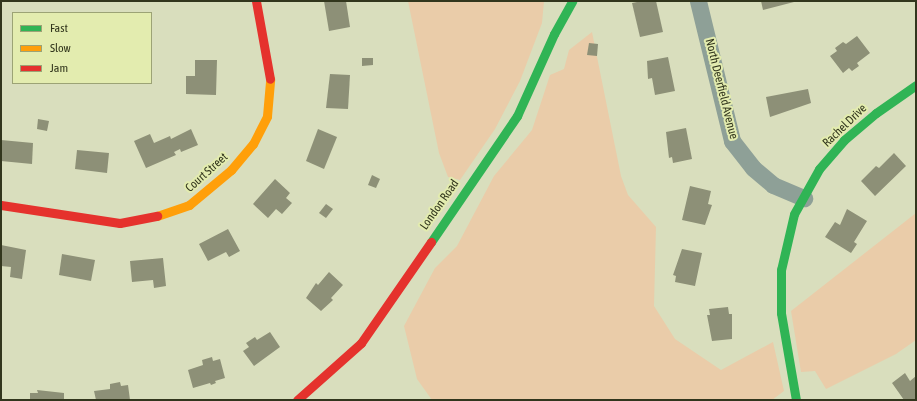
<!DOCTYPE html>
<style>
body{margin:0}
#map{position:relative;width:917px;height:401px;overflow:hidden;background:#d9debd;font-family:"Asap Condensed",sans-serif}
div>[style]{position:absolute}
.green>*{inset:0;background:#eacca9}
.building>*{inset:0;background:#8d9077}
.street>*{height:17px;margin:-8.5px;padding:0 8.5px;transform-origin:8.5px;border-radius:8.5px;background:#8ea097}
.fast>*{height:9px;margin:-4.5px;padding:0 4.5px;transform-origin:4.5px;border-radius:4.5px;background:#30b455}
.slow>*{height:9px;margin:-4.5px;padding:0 4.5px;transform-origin:4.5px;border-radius:4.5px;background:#ff9f0a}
.jam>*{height:9px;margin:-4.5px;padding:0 4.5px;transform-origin:4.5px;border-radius:4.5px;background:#e5322d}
span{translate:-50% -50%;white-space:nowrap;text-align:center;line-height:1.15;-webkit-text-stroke:4px #e3ecaf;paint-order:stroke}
.street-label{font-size:12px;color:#32361d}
.frame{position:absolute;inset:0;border:2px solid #32361d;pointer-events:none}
.legend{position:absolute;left:12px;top:12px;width:140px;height:72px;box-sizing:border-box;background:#e3ecaf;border:1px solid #9ca375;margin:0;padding:5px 7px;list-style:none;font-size:12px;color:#32361d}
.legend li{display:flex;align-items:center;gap:8px;height:20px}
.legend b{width:20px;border:1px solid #9ca375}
</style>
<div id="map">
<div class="green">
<div style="clip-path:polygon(408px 1px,544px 1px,542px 23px,520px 81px,495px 129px,460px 180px,448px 177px,439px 153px)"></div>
<div style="clip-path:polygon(592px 32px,621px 176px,628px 195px,656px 227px,654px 306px,675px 339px,721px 370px,773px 342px,784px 391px,772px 400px,432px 400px,417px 379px,404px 326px,435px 268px,457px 246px,494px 176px,532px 130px,550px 75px,564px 69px,569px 50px)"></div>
<div style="clip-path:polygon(916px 213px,916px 340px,896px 354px,826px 389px,815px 371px,801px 372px,791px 311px)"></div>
</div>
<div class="building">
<div style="clip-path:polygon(324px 1px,346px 1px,350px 27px,329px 31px)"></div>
<div style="clip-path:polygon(642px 1px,656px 1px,663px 32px,640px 37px,632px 3px)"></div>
<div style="clip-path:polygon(761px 1px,793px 1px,794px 2px,763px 10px)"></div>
<div style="clip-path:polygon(857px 36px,870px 53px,857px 63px,859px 66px,852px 71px,849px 68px,843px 73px,830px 56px,837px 51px,835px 48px,843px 42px,846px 44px)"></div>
<div style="clip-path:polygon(589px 43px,598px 44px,597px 56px,587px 55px)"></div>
<div style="clip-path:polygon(668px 57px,675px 91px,655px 95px,652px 78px,648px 79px,647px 61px)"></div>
<div style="clip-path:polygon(362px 58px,373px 58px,373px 65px,362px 66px)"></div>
<div style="clip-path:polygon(195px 60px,217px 60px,216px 95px,186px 94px,186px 76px,195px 76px)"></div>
<div style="clip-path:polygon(330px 74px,350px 75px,348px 109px,326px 108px)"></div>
<div style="clip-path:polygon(808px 89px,811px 103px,770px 117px,766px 97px)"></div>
<div style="clip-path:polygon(38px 119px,49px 121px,47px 131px,37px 129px)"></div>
<div style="clip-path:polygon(686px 128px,692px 159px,673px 163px,672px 157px,669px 158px,666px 132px)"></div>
<div style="clip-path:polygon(191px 129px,198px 145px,181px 152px,180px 149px,174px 152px,176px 155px,146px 168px,134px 141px,150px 134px,154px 143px,170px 136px,171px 139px)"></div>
<div style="clip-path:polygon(318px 129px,337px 137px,324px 169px,306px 161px)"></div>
<div style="clip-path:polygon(1px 140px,33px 143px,32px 164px,1px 161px)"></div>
<div style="clip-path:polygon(77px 150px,109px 153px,107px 173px,75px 169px)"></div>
<div style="clip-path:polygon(894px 153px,906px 166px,875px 196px,861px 181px,876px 166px,879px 168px)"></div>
<div style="clip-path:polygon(372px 175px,380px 179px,376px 188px,368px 185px)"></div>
<div style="clip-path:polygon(275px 179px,290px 193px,286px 198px,292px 203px,282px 214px,276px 209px,268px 218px,253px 204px)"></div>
<div style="clip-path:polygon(690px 186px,711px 191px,708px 204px,712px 205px,705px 225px,682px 220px)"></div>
<div style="clip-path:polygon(326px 204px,333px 209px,326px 218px,319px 213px)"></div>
<div style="clip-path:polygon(847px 209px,867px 221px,854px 242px,857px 244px,851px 253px,825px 237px,835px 222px,840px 225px)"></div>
<div style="clip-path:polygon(228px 229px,240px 251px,229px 257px,226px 252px,208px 261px,199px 244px)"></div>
<div style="clip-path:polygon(1px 245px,26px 250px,22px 279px,10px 277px,11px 267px,1px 266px)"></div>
<div style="clip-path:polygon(682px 249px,702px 253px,695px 286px,675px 282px,676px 276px,673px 275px)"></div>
<div style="clip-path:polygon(62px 254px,95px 260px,91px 281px,59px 275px)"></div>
<div style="clip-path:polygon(163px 258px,166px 286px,154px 288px,153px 280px,132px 282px,130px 261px)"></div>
<div style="clip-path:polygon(329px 272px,343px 285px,331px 298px,333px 300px,321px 311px,306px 298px,316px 283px,318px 285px)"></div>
<div style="clip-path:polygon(728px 307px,729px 314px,732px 314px,732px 339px,712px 341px,707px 315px,710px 315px,709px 309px)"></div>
<div style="clip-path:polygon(270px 332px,280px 347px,254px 366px,243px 351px,249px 347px,246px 343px,255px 337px,257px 340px)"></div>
<div style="clip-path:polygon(212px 357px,213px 361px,220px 359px,225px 378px,215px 381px,216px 383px,211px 385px,210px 383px,193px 388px,188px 370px,203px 365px,202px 360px)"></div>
<div style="clip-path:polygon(905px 373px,910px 381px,916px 376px,916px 400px,904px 400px,892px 383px)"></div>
<div style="clip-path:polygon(120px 382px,121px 386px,128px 385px,130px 400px,96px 400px,94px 391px,110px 389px,110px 384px)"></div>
<div style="clip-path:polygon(37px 390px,64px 393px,64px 400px,30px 400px,30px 393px,38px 393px)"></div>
</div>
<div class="street">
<div style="left:698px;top:1px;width:144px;rotate:76.3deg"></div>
<div style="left:732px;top:141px;width:34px;rotate:52deg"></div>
<div style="left:753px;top:168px;width:26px;rotate:40deg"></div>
<div style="left:773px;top:185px;width:34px;rotate:23deg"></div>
</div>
<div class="fast">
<div style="left:431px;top:242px;width:153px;rotate:-55.7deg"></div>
<div style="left:517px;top:116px;width:90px;rotate:-65.7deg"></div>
<div style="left:554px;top:34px;width:38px;rotate:-61deg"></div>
<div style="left:796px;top:400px;width:88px;rotate:-99.8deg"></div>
<div style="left:781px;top:313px;width:43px;rotate:-90deg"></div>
<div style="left:781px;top:270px;width:57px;rotate:-76.9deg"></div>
<div style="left:794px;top:214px;width:51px;rotate:-60.9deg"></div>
<div style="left:819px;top:169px;width:38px;rotate:-49deg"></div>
<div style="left:844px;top:140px;width:42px;rotate:-40.2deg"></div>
<div style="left:876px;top:113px;width:49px;rotate:-35deg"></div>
</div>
<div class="slow">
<div style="left:157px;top:216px;width:34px;rotate:-19deg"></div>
<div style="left:189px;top:205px;width:55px;rotate:-39.8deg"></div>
<div style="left:231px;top:170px;width:34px;rotate:-50deg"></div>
<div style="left:253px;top:144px;width:31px;rotate:-63deg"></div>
<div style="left:267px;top:116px;width:37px;rotate:-85deg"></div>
</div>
<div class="jam">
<div style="left:256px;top:1px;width:79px;rotate:79.8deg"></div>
<div style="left:1px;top:205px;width:120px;rotate:8.6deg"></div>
<div style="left:120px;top:223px;width:38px;rotate:-11deg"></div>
<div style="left:297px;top:400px;width:86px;rotate:-41.7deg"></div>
<div style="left:361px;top:343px;width:123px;rotate:-55.3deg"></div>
</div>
<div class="street-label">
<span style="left:721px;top:89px;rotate:76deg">North Deerfield Avenue</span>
<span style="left:845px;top:126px;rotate:-44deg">Rachel Drive</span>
<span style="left:207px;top:173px;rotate:-42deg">Court Street</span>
<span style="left:440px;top:205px;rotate:-55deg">London Road</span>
</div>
<div class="frame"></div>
<ul class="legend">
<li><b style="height:5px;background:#30b455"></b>Fast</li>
<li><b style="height:5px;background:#ff9f0a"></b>Slow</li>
<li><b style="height:5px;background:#e5322d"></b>Jam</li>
</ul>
</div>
